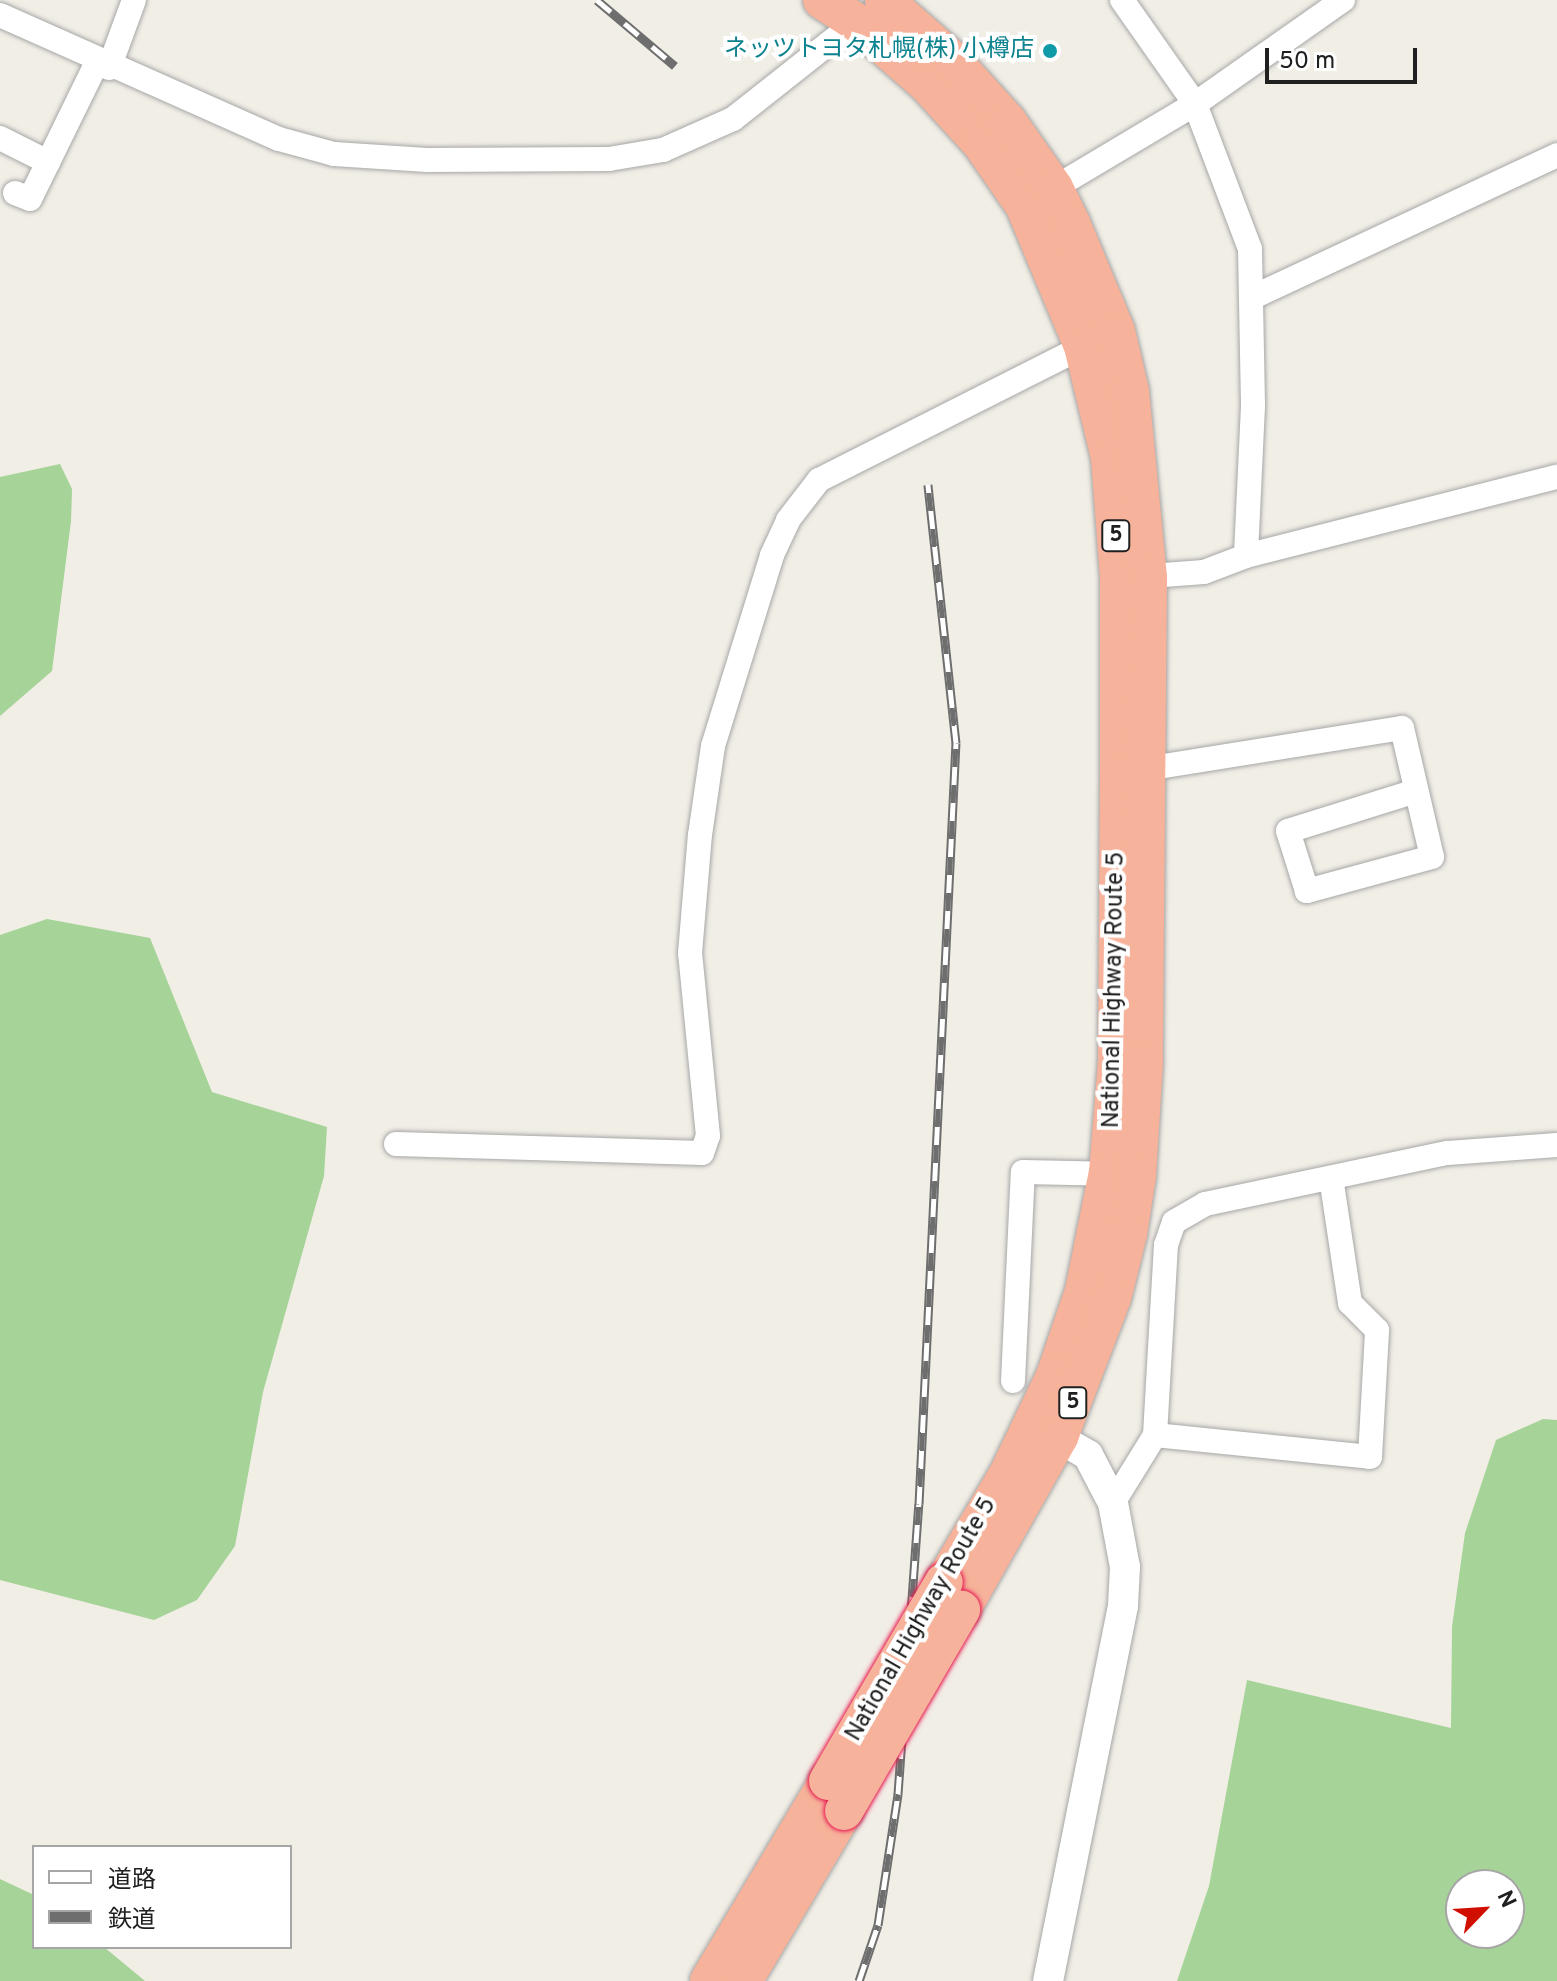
<!DOCTYPE html>
<meta charset="utf-8">
<style>
body{margin:0}
#map{position:relative;width:1557px;height:1981px;overflow:hidden;background:#f1eee6;font-family:Overpass,"Noto Sans JP",sans-serif}
div>[style]{position:absolute}
.forest>*{inset:0;background:#a5d398}
.roads{filter:drop-shadow(0 0 2px #a7a7a7) drop-shadow(0 0 2px #a7a7a7)}
.minor>*{height:24px;margin:-12px;padding:0 12px;transform-origin:12px;border-radius:12px;background:#fff}
.tertiary>*{height:30px;margin:-15px;padding:0 15px;transform-origin:15px;border-radius:15px;background:#fff}
.trunk>*{height:38px;margin:-19px;padding:0 19px;transform-origin:19px;border-radius:19px;background:#f6b29a}
.rail>*{height:9px;margin-top:-4.5px;transform-origin:0;background:repeating-linear-gradient(90deg,#fff 0 18px,#6e6e6e 0 36px);box-sizing:border-box;border-block:2px solid #6e6e6e}
.bridges{filter:drop-shadow(0 0 2px #e71b52) drop-shadow(0 0 2px #e71b52)}
.trunk-bridge>*{height:38px;margin:-19px;padding:0 19px;transform-origin:19px;border-radius:19px;background:#f6b29a}
.dots>*{width:22px;height:22px;translate:-50% -50%;box-sizing:border-box;border:4px solid #fff;border-radius:50%}
span{translate:-50% -50%;white-space:nowrap;text-align:center;line-height:1.15;-webkit-text-stroke:8px #fff;paint-order:stroke}
.shield-label span{padding:2px 6px;background:#fff;border:2px solid;border-radius:6px;-webkit-text-stroke-width:0}
.shield-label{font-size:22px;color:#202020;font-weight:700}
.culture-label{font-size:24px;color:#0d838f}
.right{translate:-100% -50%;text-align:right}
.street-label{font-size:24px;color:#202020}
.legend{position:absolute;left:32px;top:1845px;width:260px;height:104px;box-sizing:border-box;background:#fff;border:2px solid #a6a6a6;margin:0;padding:10px 14px;list-style:none;font-size:24px;color:#202020}
.legend li{display:flex;align-items:center;gap:16px;height:40px}
.legend b{width:40px;border:2px solid #a6a6a6}
.north{position:absolute;left:1445px;top:1869px;width:80px;height:80px;box-sizing:border-box;background:#fff;border:2px solid #a6a6a6;border-radius:50%;rotate:65deg;font-size:22px;font-weight:700;line-height:32px;text-align:center;color:#202020}
.north::after{content:'';display:block;margin:auto;width:28px;height:36px;background:#d10f00;clip-path:polygon(50% 0,100% 100%,50% 72%,0 100%)}
.scale{position:absolute;left:1265px;top:48px;width:152px;height:36px;box-sizing:border-box;border:4px solid #202020;border-top:0;padding-left:10px;font-size:24px;line-height:28px;white-space:nowrap;color:#202020;-webkit-text-stroke:6px #fff;paint-order:stroke}
</style>
<div id="map">
<div class="forest">
<div style="clip-path:polygon(60px 464px,72px 489px,71px 521px,52px 671px,0 716px,0 477px)"></div>
<div style="clip-path:polygon(47px 919px,150px 938px,212px 1092px,327px 1127px,324px 1176px,263px 1392px,235px 1546px,197px 1600px,154px 1620px,0 1580px,0 935px)"></div>
<div style="clip-path:polygon(evenodd,1543px 1419px,1557px 1420px,1557px 1981px,1177px 1981px,1209px 1886px,1247px 1680px,1451px 1728px,1452px 1627px,1465px 1533px,1496px 1440px,1543px 1419px,1509px 1885px,1509px 1933px,1461px 1933px,1461px 1885px,1509px 1885px)"></div>
<div style="clip-path:polygon(0 1879px,34px 1895px,34px 1947px,104px 1947px,145px 1981px,0 1981px)"></div>
</div>
<div class="roads">
<div class="minor">
<div style="left:1122px;top:0;width:127px;rotate:54.9deg"></div>
<div style="left:1195px;top:104px;width:155px;rotate:69.2deg"></div>
<div style="left:1250px;top:249px;width:157px;rotate:88.9deg"></div>
<div style="left:1253px;top:406px;width:150px;rotate:92.7deg"></div>
<div style="left:0;top:15px;width:305px;rotate:24deg"></div>
<div style="left:279px;top:139px;width:57px;rotate:15.3deg"></div>
<div style="left:334px;top:154px;width:93px;rotate:3.7deg"></div>
<div style="left:427px;top:160px;width:182px;rotate:-0.3deg"></div>
<div style="left:609px;top:159px;width:55px;rotate:-9.5deg"></div>
<div style="left:663px;top:150px;width:77px;rotate:-23.9deg"></div>
<div style="left:733px;top:119px;width:157px;rotate:-38.3deg"></div>
<div style="left:109px;top:68px;width:72px;rotate:-69.8deg"></div>
<div style="left:0;top:138px;width:54px;rotate:26.6deg"></div>
<div style="left:15px;top:193px;width:16px;rotate:22deg"></div>
<div style="left:30px;top:199px;width:153px;rotate:-63.9deg"></div>
<div style="left:1044px;top:194px;width:176px;rotate:-30.8deg"></div>
<div style="left:1195px;top:104px;width:181px;rotate:-35.1deg"></div>
<div style="left:1253px;top:297px;width:336px;rotate:-25deg"></div>
<div style="left:1137px;top:577px;width:67px;rotate:-4.3deg"></div>
<div style="left:1204px;top:572px;width:45px;rotate:-20.9deg"></div>
<div style="left:1246px;top:556px;width:321px;rotate:-14.3deg"></div>
<div style="left:1133px;top:771px;width:272px;rotate:-9.1deg"></div>
<div style="left:1402px;top:728px;width:132px;rotate:76.9deg"></div>
<div style="left:1432px;top:857px;width:130px;rotate:164.8deg"></div>
<div style="left:1307px;top:891px;width:63px;rotate:-107.6deg"></div>
<div style="left:1288px;top:831px;width:134px;rotate:-17.4deg"></div>
<div style="left:396px;top:1144px;width:306px;rotate:1.7deg"></div>
<div style="left:702px;top:1153px;width:18px;rotate:-71deg"></div>
<div style="left:708px;top:1136px;width:184px;rotate:-95.6deg"></div>
<div style="left:690px;top:953px;width:118px;rotate:-85.2deg"></div>
<div style="left:700px;top:835px;width:90px;rotate:-81.7deg"></div>
<div style="left:713px;top:746px;width:200px;rotate:-72.8deg"></div>
<div style="left:772px;top:555px;width:38px;rotate:-65deg"></div>
<div style="left:788px;top:520px;width:51px;rotate:-52.2deg"></div>
<div style="left:819px;top:480px;width:308px;rotate:-26.8deg"></div>
<div style="left:1013px;top:1381px;width:209px;rotate:-87.3deg"></div>
<div style="left:1023px;top:1172px;width:96px;rotate:1.2deg"></div>
<div style="left:1155px;top:1435px;width:216px;rotate:5.8deg"></div>
<div style="left:1370px;top:1457px;width:127px;rotate:-86.8deg"></div>
<div style="left:1377px;top:1330px;width:38px;rotate:-135deg"></div>
<div style="left:1350px;top:1303px;width:126px;rotate:-98.6deg"></div>
<div style="left:1113px;top:1503px;width:80px;rotate:-58.3deg"></div>
<div style="left:1155px;top:1435px;width:190px;rotate:-86.7deg"></div>
<div style="left:1166px;top:1245px;width:24px;rotate:-71deg"></div>
<div style="left:1174px;top:1222px;width:36px;rotate:-30deg"></div>
<div style="left:1205px;top:1204px;width:248px;rotate:-11.9deg"></div>
<div style="left:1448px;top:1153px;width:109px;rotate:-4.2deg"></div>
</div>
<div class="tertiary">
<div style="left:1039px;top:1427px;width:56px;rotate:29.7deg"></div>
<div style="left:1088px;top:1455px;width:54px;rotate:62.5deg"></div>
<div style="left:1113px;top:1503px;width:65px;rotate:79.4deg"></div>
<div style="left:1125px;top:1567px;width:39px;rotate:93deg"></div>
<div style="left:1123px;top:1606px;width:382px;rotate:101.3deg"></div>
</div>
<div class="trunk">
<div style="left:822px;top:0;width:40px;rotate:32.9deg"></div>
<div style="left:856px;top:22px;width:93px;rotate:41.1deg"></div>
<div style="left:926px;top:83px;width:81px;rotate:47.5deg"></div>
<div style="left:981px;top:143px;width:75px;rotate:55.3deg"></div>
<div style="left:1024px;top:205px;width:153px;rotate:67.3deg"></div>
<div style="left:1083px;top:346px;width:115px;rotate:76.4deg"></div>
<div style="left:1110px;top:458px;width:120px;rotate:85.7deg"></div>
<div style="left:1119px;top:578px;width:193px;rotate:90deg"></div>
<div style="left:1119px;top:771px;width:290px;rotate:90.4deg"></div>
<div style="left:1117px;top:1061px;width:111px;rotate:94.6deg"></div>
<div style="left:1108px;top:1172px;width:121px;rotate:101.4deg"></div>
<div style="left:1084px;top:1291px;width:90px;rotate:108.8deg"></div>
<div style="left:1055px;top:1376px;width:111px;rotate:115.6deg"></div>
<div style="left:1007px;top:1476px;width:123px;rotate:120.7deg"></div>
<div style="left:884px;top:0;width:88px;rotate:41.3deg"></div>
<div style="left:950px;top:58px;width:86px;rotate:47.8deg"></div>
<div style="left:1008px;top:122px;width:80px;rotate:55.1deg"></div>
<div style="left:1054px;top:188px;width:39px;rotate:64deg"></div>
<div style="left:1071px;top:223px;width:117px;rotate:67.4deg"></div>
<div style="left:1116px;top:331px;width:62px;rotate:76.9deg"></div>
<div style="left:1130px;top:391px;width:187px;rotate:84.5deg"></div>
<div style="left:1148px;top:577px;width:485px;rotate:90.5deg"></div>
<div style="left:1144px;top:1062px;width:114px;rotate:93.5deg"></div>
<div style="left:1137px;top:1176px;width:59px;rotate:98.8deg"></div>
<div style="left:1128px;top:1234px;width:66px;rotate:104deg"></div>
<div style="left:1112px;top:1298px;width:149px;rotate:110.9deg"></div>
<div style="left:1059px;top:1437px;width:199px;rotate:119.5deg"></div>
<div style="left:709px;top:1981px;width:233px;rotate:-59.2deg"></div>
<div style="left:743px;top:1981px;width:198px;rotate:-59.3deg"></div>
</div>
</div>
<div class="rail">
<div style="left:597px;top:0;width:102px;rotate:40.2deg"></div>
<div style="left:859px;top:1981px;width:59px;rotate:-71.3deg"></div>
<div style="left:878px;top:1925px;width:133px;rotate:-81.3deg"></div>
<div style="left:898px;top:1794px;width:291px;rotate:-85.9deg"></div>
<div style="left:919px;top:1504px;width:762px;rotate:-87.22deg"></div>
<div style="left:956px;top:743px;width:260px;rotate:-96.2deg"></div>
</div>
<div class="bridges">
<div class="trunk-bridge">
<div style="left:828px;top:1781px;width:230px;rotate:-59.8deg"></div>
<div style="left:844px;top:1811px;width:233px;rotate:-59.8deg"></div>
</div>
</div>
<div class="dots">
<div style="left:1050px;top:51px;background:#0f9aa8"></div>
</div>
<div class="shield-label">
<span style="left:1116px;top:536px">5</span>
<span style="left:1073px;top:1403px">5</span>
</div>
<div class="culture-label">
<span class="right" style="left:1034px;top:51px">ネッツトヨタ札幌(株) 小樽店</span>
</div>
<div class="street-label">
<span style="left:1115px;top:990px;rotate:-89deg">National Highway Route 5</span>
<span style="left:922px;top:1620px;rotate:-60deg">National Highway Route 5</span>
</div>
<ul class="legend">
<li><b style="height:10px;background:#fff"></b>道路</li>
<li><b style="height:10px;background:#6e6e6e"></b>鉄道</li>
</ul>
<div class="north">N</div>
<div class="scale">50 m</div>
</div>
